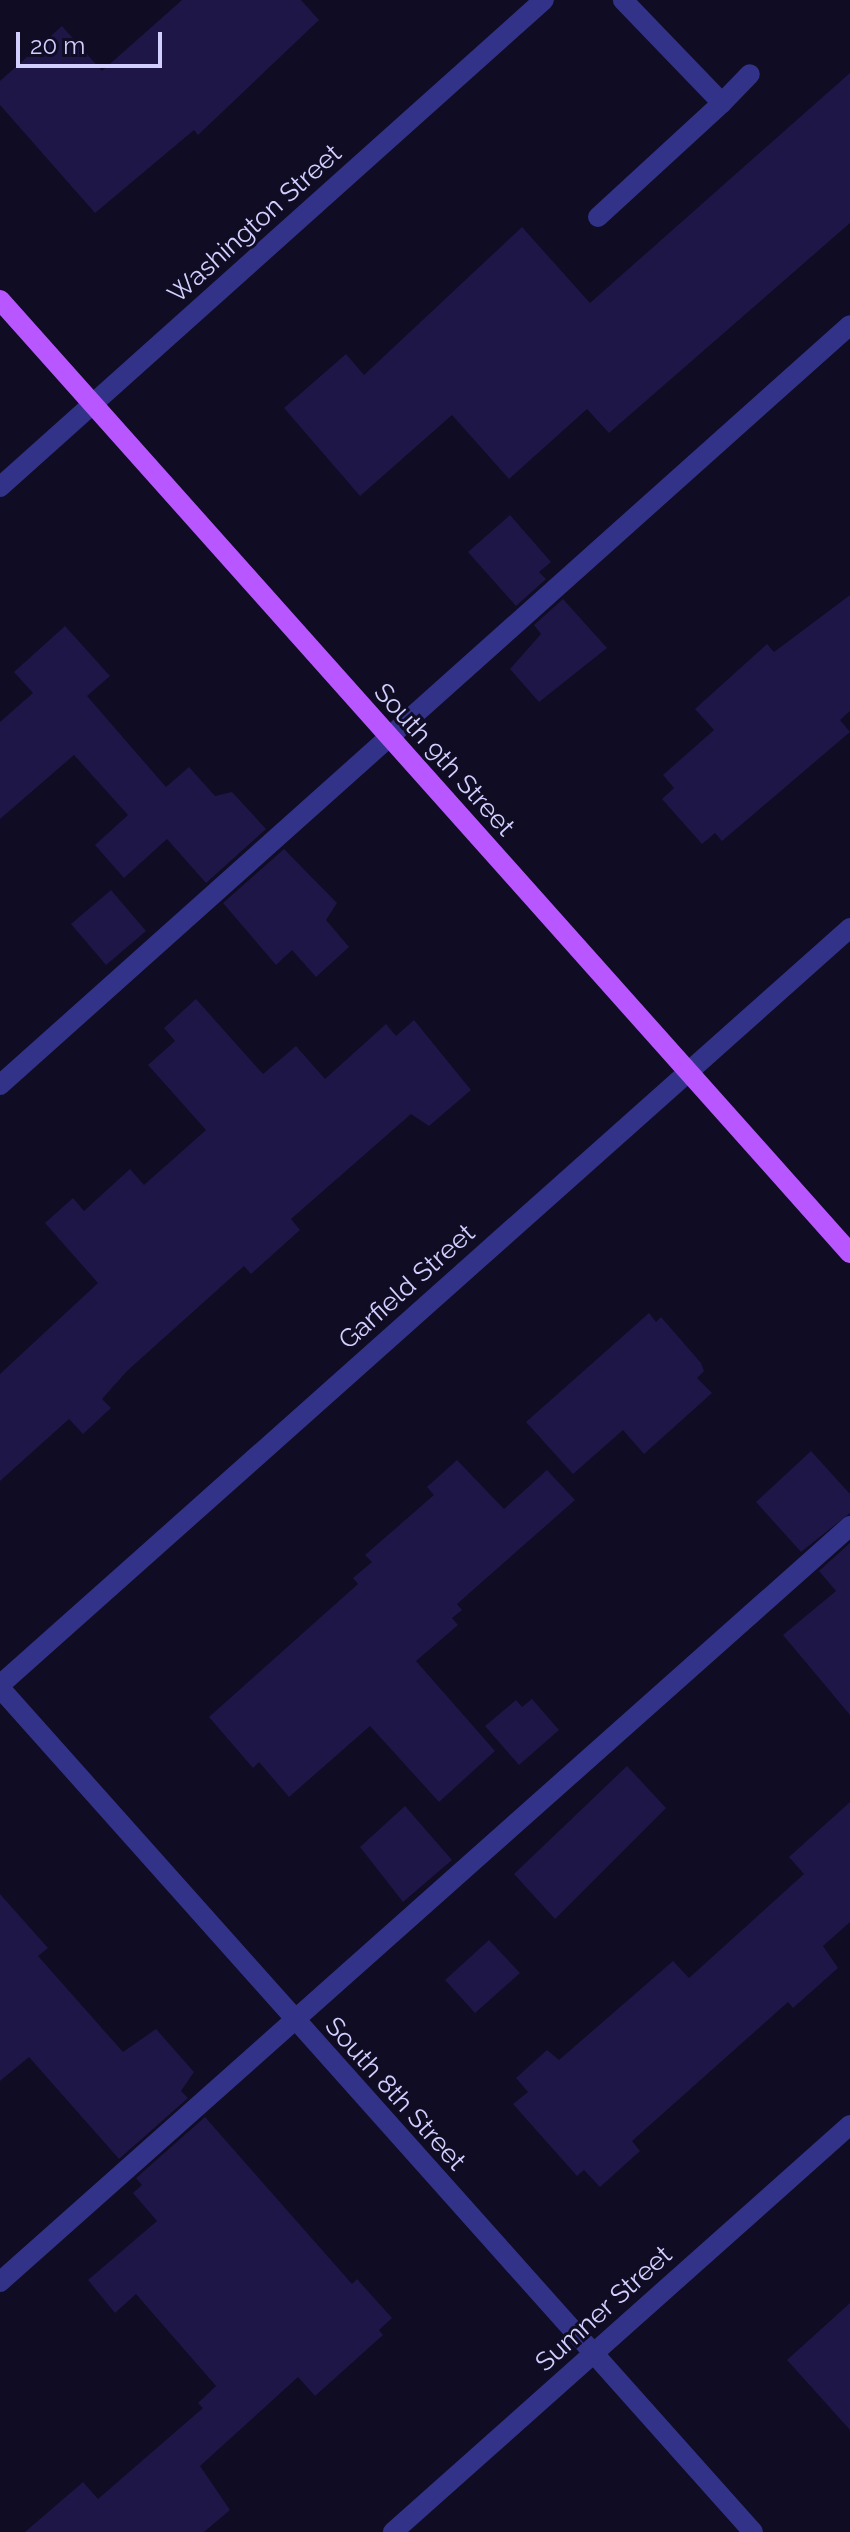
<!DOCTYPE html>
<style>
body{margin:0}
#map{position:relative;width:850px;height:2532px;overflow:hidden;background:#0f0c24;font-family:Raleway,sans-serif}
div>[style]{position:absolute}
.building>*{inset:0;background:#1e1647}
.service>*{height:20px;margin:-10px;padding:0 10px;transform-origin:10px;border-radius:10px;background:#323388}
.minor>*{height:20px;margin:-10px;padding:0 10px;transform-origin:10px;border-radius:10px;background:#323388}
.primary>*{height:20px;margin:-10px;padding:0 10px;transform-origin:10px;border-radius:10px;background:#b856ff}
span{translate:-50% -50%;white-space:nowrap;text-align:center;line-height:1.15;-webkit-text-stroke:6px #0f0c24;paint-order:stroke}
.street-label{font-size:26px;color:#d2cfff}
.scale{position:absolute;left:16px;top:32px;width:146px;height:36px;box-sizing:border-box;border:4px solid #d2cfff;border-top:0;padding-left:10px;font-size:24px;line-height:28px;white-space:nowrap;color:#d2cfff;-webkit-text-stroke:6px #0f0c24;paint-order:stroke}
</style>
<div id="map">
<div class="building">
<div style="clip-path:polygon(182px 0,301px 0,319px 20px,198px 135px,194px 130px,95px 213px,0 105px,0 81px,62px 26px,102px 71px)"></div>
<div style="clip-path:polygon(850px 73px,850px 223px,609px 433px,587px 409px,509px 479px,452px 415px,360px 496px,284px 408px,346px 354px,364px 375px,522px 227px,590px 303px)"></div>
<div style="clip-path:polygon(510px 515px,551px 562px,539px 572px,546px 579px,516px 606px,468px 552px)"></div>
<div style="clip-path:polygon(850px 595px,850px 711px,840px 720px,850px 732px,722px 841px,715px 833px,702px 844px,662px 799px,674px 788px,663px 775px,714px 730px,695px 709px,767px 644px,774px 652px)"></div>
<div style="clip-path:polygon(563px 599px,607px 648px,539px 702px,510px 669px,541px 634px,534px 625px)"></div>
<div style="clip-path:polygon(65px 626px,110px 676px,87px 696px,166px 787px,189px 767px,215px 796px,232px 792px,266px 829px,206px 883px,167px 839px,124px 878px,95px 845px,128px 815px,74px 755px,0 819px,0 722px,33px 693px,14px 672px)"></div>
<div style="clip-path:polygon(284px 849px,337px 903px,326px 920px,349px 947px,316px 977px,292px 950px,276px 965px,223px 903px)"></div>
<div style="clip-path:polygon(111px 890px,146px 931px,106px 965px,71px 924px)"></div>
<div style="clip-path:polygon(196px 999px,263px 1074px,296px 1046px,325px 1079px,386px 1024px,396px 1036px,414px 1020px,471px 1090px,429px 1126px,411px 1114px,291px 1219px,300px 1230px,251px 1274px,244px 1266px,127px 1371px,102px 1399px,111px 1408px,83px 1434px,69px 1419px,0 1481px,0 1374px,98px 1283px,45px 1223px,73px 1198px,84px 1211px,130px 1169px,144px 1185px,206px 1130px,148px 1065px,175px 1041px,164px 1028px)"></div>
<div style="clip-path:polygon(649px 1313px,656px 1322px,661px 1317px,701px 1363px,704px 1371px,697px 1378px,712px 1393px,644px 1454px,623px 1430px,573px 1474px,526px 1422px)"></div>
<div style="clip-path:polygon(811px 1451px,850px 1494px,850px 1513px,801px 1552px,756px 1502px)"></div>
<div style="clip-path:polygon(457px 1460px,504px 1509px,547px 1470px,575px 1500px,457px 1604px,462px 1610px,452px 1618px,458px 1625px,416px 1661px,495px 1751px,439px 1802px,370px 1726px,289px 1797px,259px 1762px,253px 1768px,209px 1717px,358px 1584px,353px 1578px,372px 1562px,365px 1555px,434px 1495px,427px 1487px)"></div>
<div style="clip-path:polygon(850px 1543px,850px 1715px,783px 1635px,836px 1591px,819px 1571px)"></div>
<div style="clip-path:polygon(532px 1699px,559px 1730px,519px 1765px,485px 1726px,516px 1700px,522px 1707px)"></div>
<div style="clip-path:polygon(627px 1766px,666px 1808px,555px 1919px,514px 1874px)"></div>
<div style="clip-path:polygon(850px 1802px,850px 1922px,823px 1946px,838px 1968px,793px 2008px,788px 2002px,632px 2141px,640px 2151px,600px 2187px,584px 2170px,577px 2176px,513px 2104px,528px 2092px,516px 2078px,547px 2050px,559px 2060px,673px 1961px,689px 1978px,804px 1874px,789px 1857px)"></div>
<div style="clip-path:polygon(405px 1806px,452px 1860px,403px 1902px,360px 1847px)"></div>
<div style="clip-path:polygon(0 1894px,48px 1948px,38px 1956px,123px 2052px,156px 2029px,194px 2072px,181px 2091px,188px 2098px,119px 2159px,29px 2057px,0 2081px)"></div>
<div style="clip-path:polygon(489px 1940px,520px 1973px,475px 2013px,445px 1980px)"></div>
<div style="clip-path:polygon(205px 2117px,352px 2284px,357px 2279px,392px 2318px,379px 2330px,383px 2335px,315px 2396px,298px 2377px,200px 2466px,230px 2510px,204px 2532px,25px 2532px,83px 2482px,98px 2499px,203px 2408px,198px 2403px,216px 2386px,136px 2294px,115px 2313px,88px 2280px,157px 2221px,133px 2193px,142px 2185px,136px 2178px)"></div>
<div style="clip-path:polygon(850px 2303px,850px 2430px,787px 2360px)"></div>
</div>
<div class="service">
<div style="left:722px;top:103px;width:40px;rotate:-46deg"></div>
<div style="left:598px;top:217px;width:168px;rotate:-42.6deg"></div>
<div style="left:722px;top:103px;width:143px;rotate:-133.9deg"></div>
<div style="left:0;top:1085px;width:1140px;rotate:-41.8deg"></div>
<div style="left:0;top:2282px;width:1138px;rotate:-41.65deg"></div>
</div>
<div class="minor">
<div style="left:0;top:487px;width:730px;rotate:-41.84deg"></div>
<div style="left:0;top:1685px;width:1138px;rotate:-41.69deg"></div>
<div style="left:0;top:1688px;width:1131px;rotate:48.26deg"></div>
<div style="left:393px;top:2532px;width:612px;rotate:-41.69deg"></div>
</div>
<div class="primary">
<div style="left:0;top:300px;width:1277px;rotate:48.27deg"></div>
</div>
<div class="street-label">
<span style="left:255px;top:224px;rotate:-42deg">Washington Street</span>
<span style="left:444px;top:760px;rotate:48deg">South 9th Street</span>
<span style="left:407px;top:1287px;rotate:-42deg">Garfield Street</span>
<span style="left:395px;top:2094px;rotate:48deg">South 8th Street</span>
<span style="left:604px;top:2309px;rotate:-42deg">Sumner Street</span>
</div>
<div class="scale">20 m</div>
</div>
